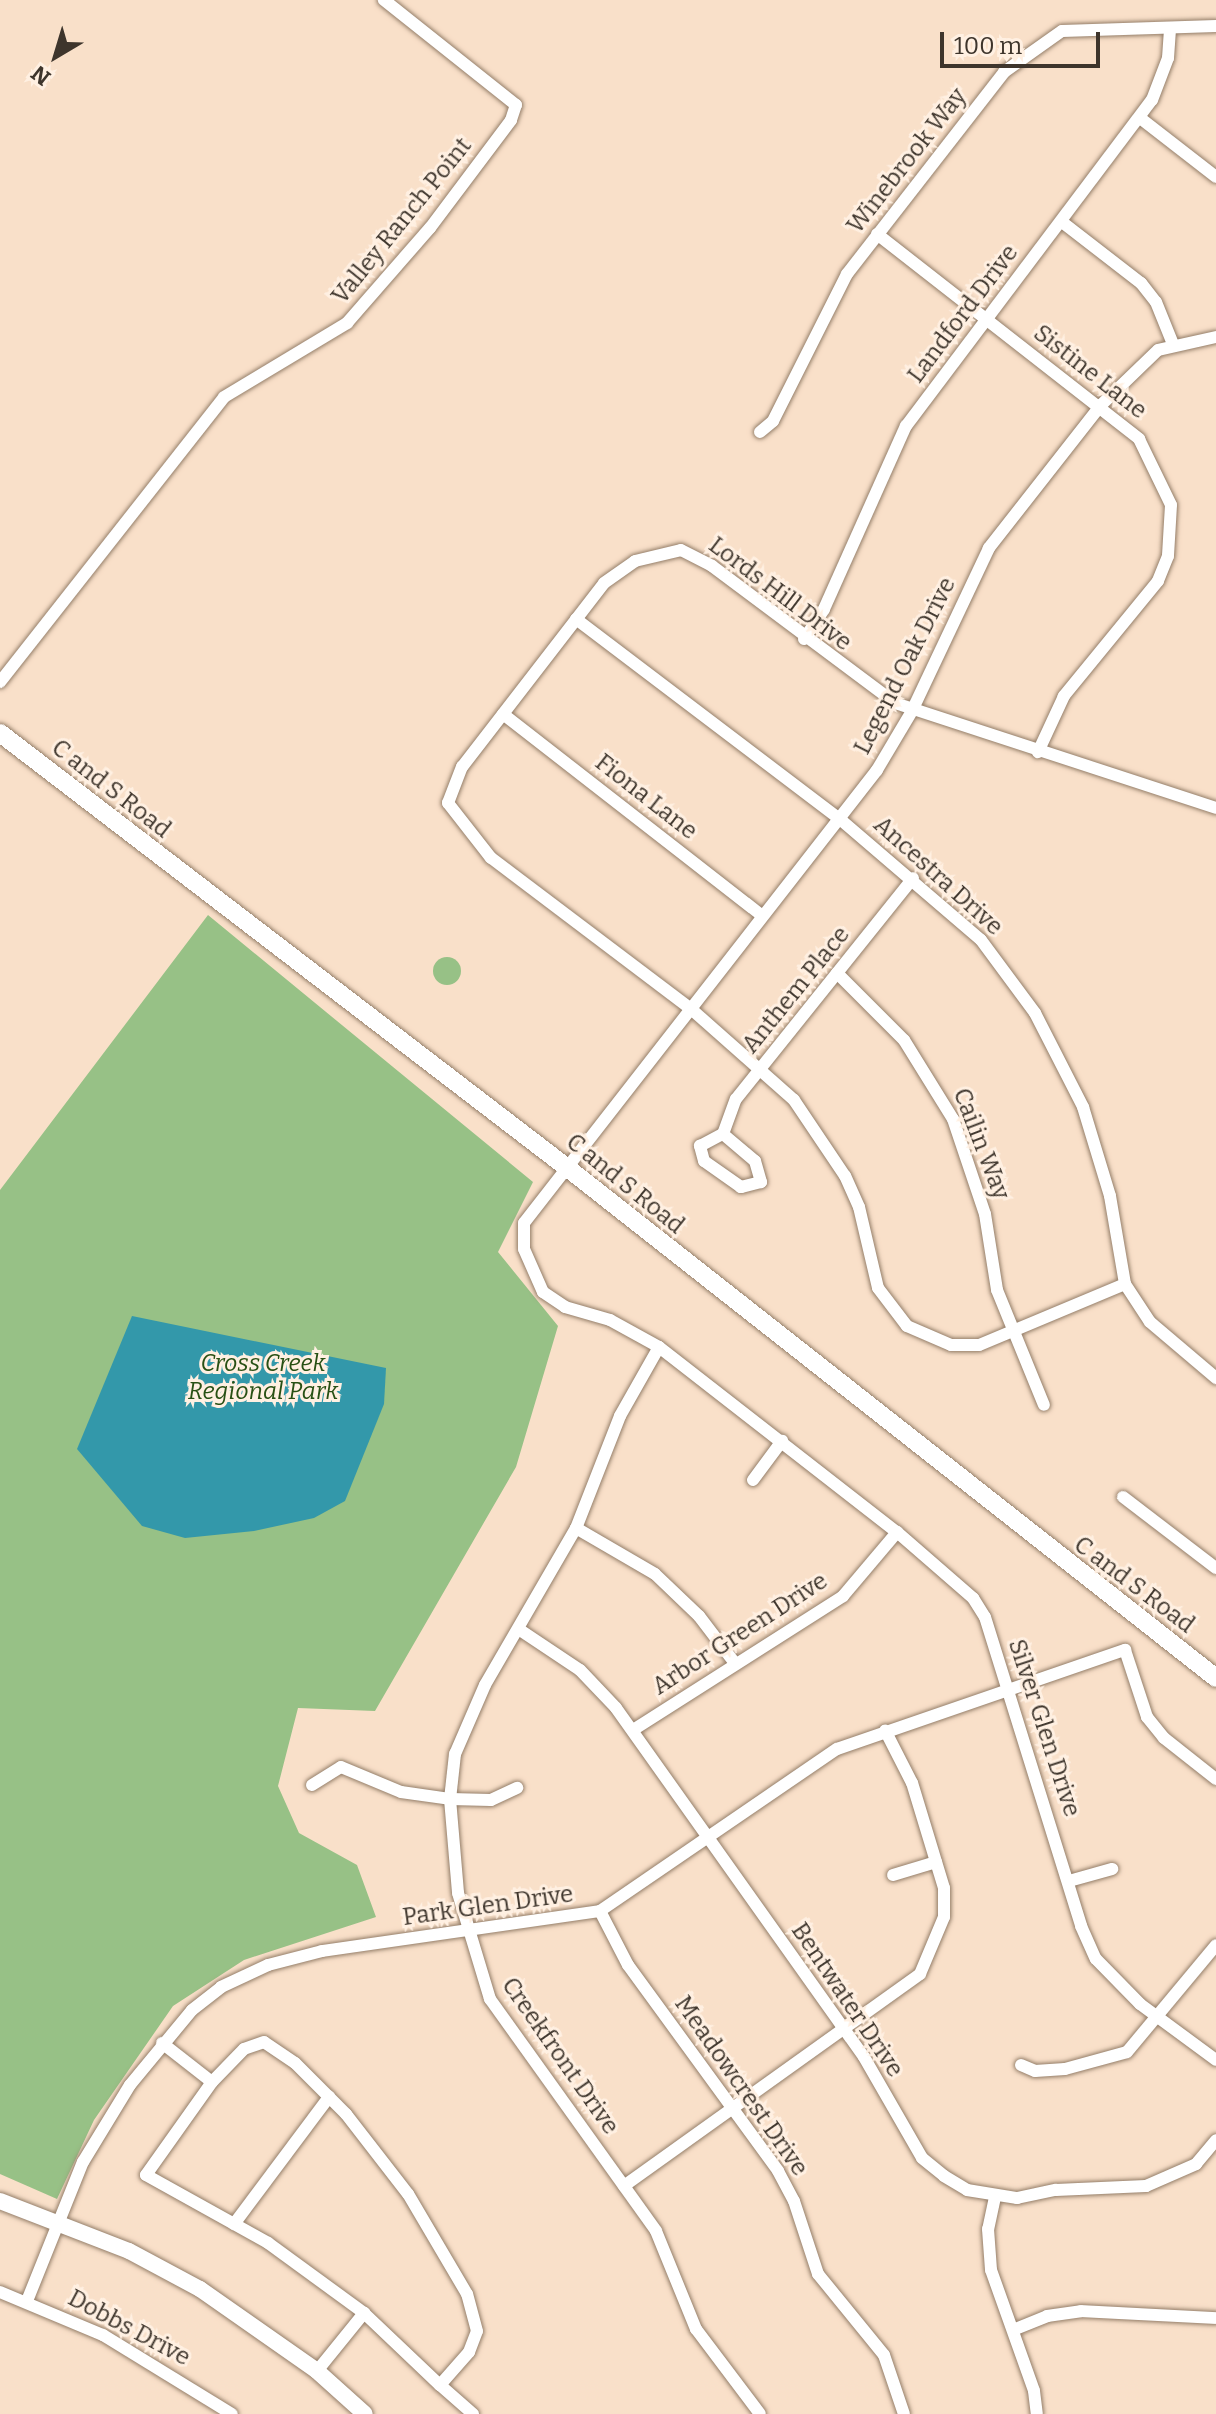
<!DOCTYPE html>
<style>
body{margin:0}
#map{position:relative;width:1216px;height:2414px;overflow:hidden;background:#f9e0c9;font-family:Bitter,serif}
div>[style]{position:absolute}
.green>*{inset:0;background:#97c186}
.round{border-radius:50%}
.water>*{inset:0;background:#3398aa}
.roads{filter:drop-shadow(0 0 2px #947e69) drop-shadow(0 0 2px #947e69)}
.minor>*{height:12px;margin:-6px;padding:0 6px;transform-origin:6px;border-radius:6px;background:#fff}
.tertiary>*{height:16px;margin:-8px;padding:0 8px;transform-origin:8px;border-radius:8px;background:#fff}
.secondary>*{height:18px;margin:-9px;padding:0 9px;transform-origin:9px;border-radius:9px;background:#fff}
span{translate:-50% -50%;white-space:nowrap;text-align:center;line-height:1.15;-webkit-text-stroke:6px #fff0e2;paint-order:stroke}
.street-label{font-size:24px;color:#3e352c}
.park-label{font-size:24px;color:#285014;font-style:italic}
.north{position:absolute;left:16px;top:16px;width:80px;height:80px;-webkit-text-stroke:6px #fff0e2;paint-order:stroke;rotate:218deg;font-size:22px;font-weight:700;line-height:32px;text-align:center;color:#3e352c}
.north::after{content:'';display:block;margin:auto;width:28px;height:36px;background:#3e352c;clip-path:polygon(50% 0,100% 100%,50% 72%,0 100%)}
.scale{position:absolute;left:940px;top:32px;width:160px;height:36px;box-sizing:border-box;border:4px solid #3e352c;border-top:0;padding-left:10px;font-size:24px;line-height:28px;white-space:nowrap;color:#3e352c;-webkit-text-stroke:6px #fff0e2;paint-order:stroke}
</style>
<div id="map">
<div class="green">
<div style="clip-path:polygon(208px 915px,533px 1182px,498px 1252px,558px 1326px,516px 1467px,375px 1711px,298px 1708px,278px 1786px,299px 1833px,357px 1865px,376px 1917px,244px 1960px,173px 2006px,94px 2120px,57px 2199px,0 2174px,0 1190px)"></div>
<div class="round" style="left:433px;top:957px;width:28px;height:28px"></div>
</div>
<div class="water">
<div style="clip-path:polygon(132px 1316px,386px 1368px,384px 1404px,345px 1501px,314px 1518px,254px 1531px,185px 1538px,142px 1526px,77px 1449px)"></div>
</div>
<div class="roads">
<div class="minor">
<div style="left:1140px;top:118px;width:96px;rotate:37.8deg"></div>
<div style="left:1062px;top:222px;width:100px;rotate:37.7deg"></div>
<div style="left:1141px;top:283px;width:24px;rotate:52deg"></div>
<div style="left:1156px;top:302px;width:45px;rotate:68deg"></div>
<div style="left:877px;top:234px;width:333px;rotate:38deg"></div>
<div style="left:1139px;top:439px;width:73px;rotate:64.1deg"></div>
<div style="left:1171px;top:505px;width:51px;rotate:93.4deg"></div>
<div style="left:1168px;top:556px;width:27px;rotate:112deg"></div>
<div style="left:1158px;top:581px;width:149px;rotate:129.3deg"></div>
<div style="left:1064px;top:696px;width:62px;rotate:114.9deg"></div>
<div style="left:1216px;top:337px;width:59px;rotate:167.4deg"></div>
<div style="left:1158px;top:350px;width:79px;rotate:136deg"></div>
<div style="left:1101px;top:405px;width:182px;rotate:128.1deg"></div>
<div style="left:989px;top:548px;width:180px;rotate:115.3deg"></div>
<div style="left:912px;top:711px;width:69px;rotate:120.7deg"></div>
<div style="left:877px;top:770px;width:574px;rotate:127.93deg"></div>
<div style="left:524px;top:1223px;width:26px;rotate:90deg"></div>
<div style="left:524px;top:1249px;width:47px;rotate:66.2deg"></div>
<div style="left:543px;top:1292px;width:27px;rotate:34deg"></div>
<div style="left:565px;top:1307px;width:47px;rotate:16.1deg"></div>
<div style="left:610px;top:1320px;width:56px;rotate:28.9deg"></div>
<div style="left:659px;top:1347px;width:301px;rotate:37.9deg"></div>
<div style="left:897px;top:1532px;width:101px;rotate:41deg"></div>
<div style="left:973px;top:1598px;width:22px;rotate:58deg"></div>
<div style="left:985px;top:1617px;width:324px;rotate:72.7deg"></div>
<div style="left:1081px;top:1926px;width:36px;rotate:66deg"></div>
<div style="left:1096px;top:1959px;width:63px;rotate:45.6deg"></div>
<div style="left:1140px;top:2004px;width:94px;rotate:36.4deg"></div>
<div style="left:760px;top:432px;width:17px;rotate:-40deg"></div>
<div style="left:773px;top:421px;width:165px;rotate:-63.3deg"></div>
<div style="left:847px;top:274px;width:256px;rotate:-52.1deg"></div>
<div style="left:1004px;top:72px;width:71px;rotate:-35.3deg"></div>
<div style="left:1062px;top:31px;width:154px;rotate:-1.9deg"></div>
<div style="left:576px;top:619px;width:333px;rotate:37.2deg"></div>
<div style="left:841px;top:820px;width:184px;rotate:40.6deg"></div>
<div style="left:981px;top:940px;width:91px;rotate:53.5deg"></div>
<div style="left:1035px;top:1013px;width:106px;rotate:62.9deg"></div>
<div style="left:1083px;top:1107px;width:93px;rotate:73.1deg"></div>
<div style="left:1110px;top:1196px;width:89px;rotate:80.3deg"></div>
<div style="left:1125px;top:1284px;width:45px;rotate:56.7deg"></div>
<div style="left:1150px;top:1322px;width:87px;rotate:40.3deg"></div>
<div style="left:804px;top:639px;width:36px;rotate:-56deg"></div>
<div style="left:824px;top:609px;width:201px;rotate:-65.9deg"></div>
<div style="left:906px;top:426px;width:408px;rotate:-53deg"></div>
<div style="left:1152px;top:100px;width:45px;rotate:-69.1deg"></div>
<div style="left:1168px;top:58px;width:30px;rotate:-86deg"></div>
<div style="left:0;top:682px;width:362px;rotate:-51.8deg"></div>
<div style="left:224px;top:397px;width:144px;rotate:-31deg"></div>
<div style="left:347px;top:323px;width:126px;rotate:-48.9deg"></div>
<div style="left:430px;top:228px;width:135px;rotate:-53.1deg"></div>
<div style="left:511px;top:120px;width:16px;rotate:-72deg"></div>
<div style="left:516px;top:105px;width:169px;rotate:-141.5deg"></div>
<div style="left:503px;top:714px;width:327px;rotate:37.9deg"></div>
<div style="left:837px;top:973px;width:95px;rotate:45deg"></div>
<div style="left:904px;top:1040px;width:93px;rotate:58.2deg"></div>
<div style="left:953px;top:1119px;width:100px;rotate:71.4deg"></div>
<div style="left:985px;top:1214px;width:77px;rotate:81deg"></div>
<div style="left:997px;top:1290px;width:124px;rotate:67.8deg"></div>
<div style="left:723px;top:1134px;width:42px;rotate:40.2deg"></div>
<div style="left:755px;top:1161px;width:22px;rotate:74deg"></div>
<div style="left:761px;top:1182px;width:21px;rotate:166deg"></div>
<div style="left:741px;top:1187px;width:45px;rotate:-144.9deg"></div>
<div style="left:704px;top:1161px;width:16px;rotate:-105deg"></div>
<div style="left:700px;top:1146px;width:26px;rotate:-28deg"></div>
<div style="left:723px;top:1134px;width:37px;rotate:-70deg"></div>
<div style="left:736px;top:1099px;width:283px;rotate:-51.3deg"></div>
<div style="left:1125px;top:1284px;width:158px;rotate:157.3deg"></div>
<div style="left:979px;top:1345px;width:28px;rotate:180deg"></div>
<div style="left:951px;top:1345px;width:48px;rotate:-156.6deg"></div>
<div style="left:907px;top:1326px;width:48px;rotate:-127.3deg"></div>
<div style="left:878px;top:1288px;width:83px;rotate:-103.2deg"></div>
<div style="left:859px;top:1207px;width:34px;rotate:-114deg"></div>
<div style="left:845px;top:1176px;width:92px;rotate:-123.9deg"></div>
<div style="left:794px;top:1100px;width:137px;rotate:-138.5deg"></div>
<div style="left:691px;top:1009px;width:251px;rotate:-142.9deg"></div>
<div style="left:491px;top:858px;width:70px;rotate:-128deg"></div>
<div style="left:448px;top:803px;width:39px;rotate:-69deg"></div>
<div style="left:462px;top:767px;width:232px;rotate:-52.3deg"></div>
<div style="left:604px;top:583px;width:38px;rotate:-35deg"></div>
<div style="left:635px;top:561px;width:47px;rotate:-13.4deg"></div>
<div style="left:681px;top:550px;width:35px;rotate:27deg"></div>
<div style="left:712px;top:566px;width:229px;rotate:36.8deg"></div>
<div style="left:895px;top:703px;width:338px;rotate:18.1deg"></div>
<div style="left:659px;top:1347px;width:79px;rotate:119.5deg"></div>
<div style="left:620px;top:1416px;width:120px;rotate:111.4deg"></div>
<div style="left:576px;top:1528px;width:181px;rotate:120.1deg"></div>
<div style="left:485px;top:1685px;width:75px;rotate:113.5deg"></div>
<div style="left:455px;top:1754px;width:45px;rotate:96.3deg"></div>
<div style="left:450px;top:1799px;width:94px;rotate:85.1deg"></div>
<div style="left:458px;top:1893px;width:111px;rotate:73.2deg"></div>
<div style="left:490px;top:1999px;width:285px;rotate:54.4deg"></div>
<div style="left:656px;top:2231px;width:106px;rotate:67.8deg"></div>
<div style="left:696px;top:2329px;width:106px;rotate:53deg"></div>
<div style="left:753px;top:1480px;width:49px;rotate:-53.4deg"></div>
<div style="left:1123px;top:1497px;width:117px;rotate:37.4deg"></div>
<div style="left:576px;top:1528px;width:91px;rotate:30.2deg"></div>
<div style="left:655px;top:1574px;width:61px;rotate:43.7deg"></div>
<div style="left:699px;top:1616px;width:58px;rotate:52.7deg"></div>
<div style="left:520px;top:1630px;width:72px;rotate:33.7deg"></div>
<div style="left:580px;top:1670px;width:52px;rotate:46.5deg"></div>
<div style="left:616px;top:1708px;width:428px;rotate:54.6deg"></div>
<div style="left:864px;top:2057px;width:116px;rotate:60.1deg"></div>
<div style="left:922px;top:2158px;width:28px;rotate:39deg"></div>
<div style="left:944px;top:2176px;width:27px;rotate:31deg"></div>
<div style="left:967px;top:2190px;width:51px;rotate:9.1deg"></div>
<div style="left:1017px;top:2198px;width:40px;rotate:-12deg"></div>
<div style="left:1056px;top:2190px;width:90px;rotate:-2.5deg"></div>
<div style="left:1146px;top:2186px;width:55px;rotate:-23.7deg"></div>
<div style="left:1196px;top:2164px;width:31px;rotate:-50deg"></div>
<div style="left:633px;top:1730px;width:249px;rotate:-32.5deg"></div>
<div style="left:843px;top:1596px;width:84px;rotate:-49.8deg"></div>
<div style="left:312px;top:1785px;width:34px;rotate:-32deg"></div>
<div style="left:341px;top:1767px;width:65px;rotate:22.6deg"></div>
<div style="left:401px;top:1792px;width:49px;rotate:8.1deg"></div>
<div style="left:450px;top:1799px;width:41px;rotate:1.4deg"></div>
<div style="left:491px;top:1800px;width:29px;rotate:-25deg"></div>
<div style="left:893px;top:1875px;width:45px;rotate:-16.8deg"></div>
<div style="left:1069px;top:1881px;width:45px;rotate:-15.6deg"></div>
<div style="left:600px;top:1911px;width:61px;rotate:62.6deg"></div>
<div style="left:628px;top:1965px;width:255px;rotate:53.9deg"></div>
<div style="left:778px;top:2171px;width:34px;rotate:62deg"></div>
<div style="left:794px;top:2201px;width:77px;rotate:71.8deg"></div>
<div style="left:818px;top:2274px;width:104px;rotate:50.8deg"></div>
<div style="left:884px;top:2355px;width:62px;rotate:71.3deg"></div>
<div style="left:162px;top:2043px;width:63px;rotate:38deg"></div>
<div style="left:1021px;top:2065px;width:15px;rotate:23deg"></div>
<div style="left:1035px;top:2071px;width:30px;rotate:-4deg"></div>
<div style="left:1065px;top:2069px;width:64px;rotate:-15.3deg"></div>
<div style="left:1127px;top:2052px;width:139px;rotate:-50.2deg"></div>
<div style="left:624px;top:2186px;width:364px;rotate:-35.6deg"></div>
<div style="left:920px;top:1974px;width:62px;rotate:-67.2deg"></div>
<div style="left:944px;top:1917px;width:29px;rotate:-90deg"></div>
<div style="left:944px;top:1888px;width:110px;rotate:-106.9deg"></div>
<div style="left:912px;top:1783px;width:59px;rotate:-117deg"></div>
<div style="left:995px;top:2197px;width:33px;rotate:102deg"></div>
<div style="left:988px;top:2229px;width:41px;rotate:85.8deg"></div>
<div style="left:991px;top:2270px;width:128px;rotate:70.4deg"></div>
<div style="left:1034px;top:2391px;width:23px;rotate:83deg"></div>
<div style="left:234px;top:2224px;width:159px;rotate:-53.2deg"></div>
<div style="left:0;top:2292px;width:112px;rotate:22.7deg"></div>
<div style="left:103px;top:2335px;width:151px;rotate:31.5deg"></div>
<div style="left:27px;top:2301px;width:150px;rotate:-68.1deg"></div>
<div style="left:83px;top:2162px;width:90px;rotate:-58.6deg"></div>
<div style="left:130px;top:2085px;width:97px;rotate:-50.4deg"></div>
<div style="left:192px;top:2010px;width:37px;rotate:-38deg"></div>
<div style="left:221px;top:1987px;width:52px;rotate:-25.1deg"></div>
<div style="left:268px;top:1965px;width:56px;rotate:-14.5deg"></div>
<div style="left:322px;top:1951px;width:281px;rotate:-8.2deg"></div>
<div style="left:600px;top:1911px;width:287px;rotate:-34.4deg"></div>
<div style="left:837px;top:1749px;width:305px;rotate:-19deg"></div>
<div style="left:1125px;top:1650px;width:71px;rotate:71.8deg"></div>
<div style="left:1147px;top:1717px;width:27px;rotate:51deg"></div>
<div style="left:1164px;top:1738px;width:66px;rotate:38.3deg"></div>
<div style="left:1013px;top:2330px;width:37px;rotate:-22deg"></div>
<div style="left:1047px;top:2316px;width:34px;rotate:-8deg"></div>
<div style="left:1081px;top:2311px;width:135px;rotate:3deg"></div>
<div style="left:317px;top:2371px;width:75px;rotate:-51deg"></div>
<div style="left:440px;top:2385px;width:44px;rotate:-48.7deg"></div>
<div style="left:469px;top:2352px;width:22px;rotate:-69deg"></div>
<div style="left:477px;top:2331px;width:38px;rotate:-105deg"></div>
<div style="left:467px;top:2294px;width:116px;rotate:-120.5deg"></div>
<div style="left:408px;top:2194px;width:101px;rotate:-127.8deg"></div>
<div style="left:346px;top:2114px;width:72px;rotate:-135deg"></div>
<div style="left:295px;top:2063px;width:37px;rotate:-146deg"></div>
<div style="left:264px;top:2042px;width:21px;rotate:161deg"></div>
<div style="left:244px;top:2049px;width:46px;rotate:134.1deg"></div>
<div style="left:212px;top:2082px;width:114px;rotate:125.4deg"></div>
<div style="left:146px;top:2175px;width:140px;rotate:29.1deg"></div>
<div style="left:268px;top:2243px;width:119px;rotate:36.1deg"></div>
<div style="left:364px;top:2313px;width:105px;rotate:43.5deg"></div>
<div style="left:440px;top:2385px;width:44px;rotate:41.3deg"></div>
</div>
<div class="tertiary">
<div style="left:0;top:2201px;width:138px;rotate:21.2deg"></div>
<div style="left:129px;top:2251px;width:81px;rotate:28.2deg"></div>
<div style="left:200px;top:2289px;width:143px;rotate:35deg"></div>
<div style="left:317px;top:2371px;width:64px;rotate:41.9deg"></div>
</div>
<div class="secondary">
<div style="left:0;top:733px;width:712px;rotate:37.47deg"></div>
<div style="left:565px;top:1166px;width:828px;rotate:38.18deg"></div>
</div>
</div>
<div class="street-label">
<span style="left:907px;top:161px;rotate:-52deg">Winebrook Way</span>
<span style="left:402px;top:221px;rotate:-51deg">Valley Ranch Point</span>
<span style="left:963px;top:314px;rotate:-53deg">Landford Drive</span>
<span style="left:1090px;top:372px;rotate:38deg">Sistine Lane</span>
<span style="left:780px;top:594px;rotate:37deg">Lords Hill Drive</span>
<span style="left:905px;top:666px;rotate:-63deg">Legend Oak Drive</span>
<span style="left:111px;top:789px;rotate:38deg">C and S Road</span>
<span style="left:646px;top:797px;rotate:38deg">Fiona Lane</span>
<span style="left:938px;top:876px;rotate:42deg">Ancestra Drive</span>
<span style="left:796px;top:990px;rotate:-51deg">Anthem Place</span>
<span style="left:981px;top:1144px;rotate:69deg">Cailin Way</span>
<span style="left:625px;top:1184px;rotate:39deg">C and S Road</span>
<span style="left:1134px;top:1585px;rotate:37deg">C and S Road</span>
<span style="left:740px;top:1634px;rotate:-33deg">Arbor Green Drive</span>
<span style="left:1044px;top:1728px;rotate:72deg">Silver Glen Drive</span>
<span style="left:488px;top:1906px;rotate:-8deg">Park Glen Drive</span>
<span style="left:847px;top:2000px;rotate:56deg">Bentwater Drive</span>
<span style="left:560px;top:2056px;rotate:55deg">Creekfront Drive</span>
<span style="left:741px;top:2086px;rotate:55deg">Meadowcrest Drive</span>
<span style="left:129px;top:2328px;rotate:28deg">Dobbs Drive</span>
</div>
<div class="park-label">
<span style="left:263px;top:1378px">Cross Creek<br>Regional Park</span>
</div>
<div class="north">N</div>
<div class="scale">100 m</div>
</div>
